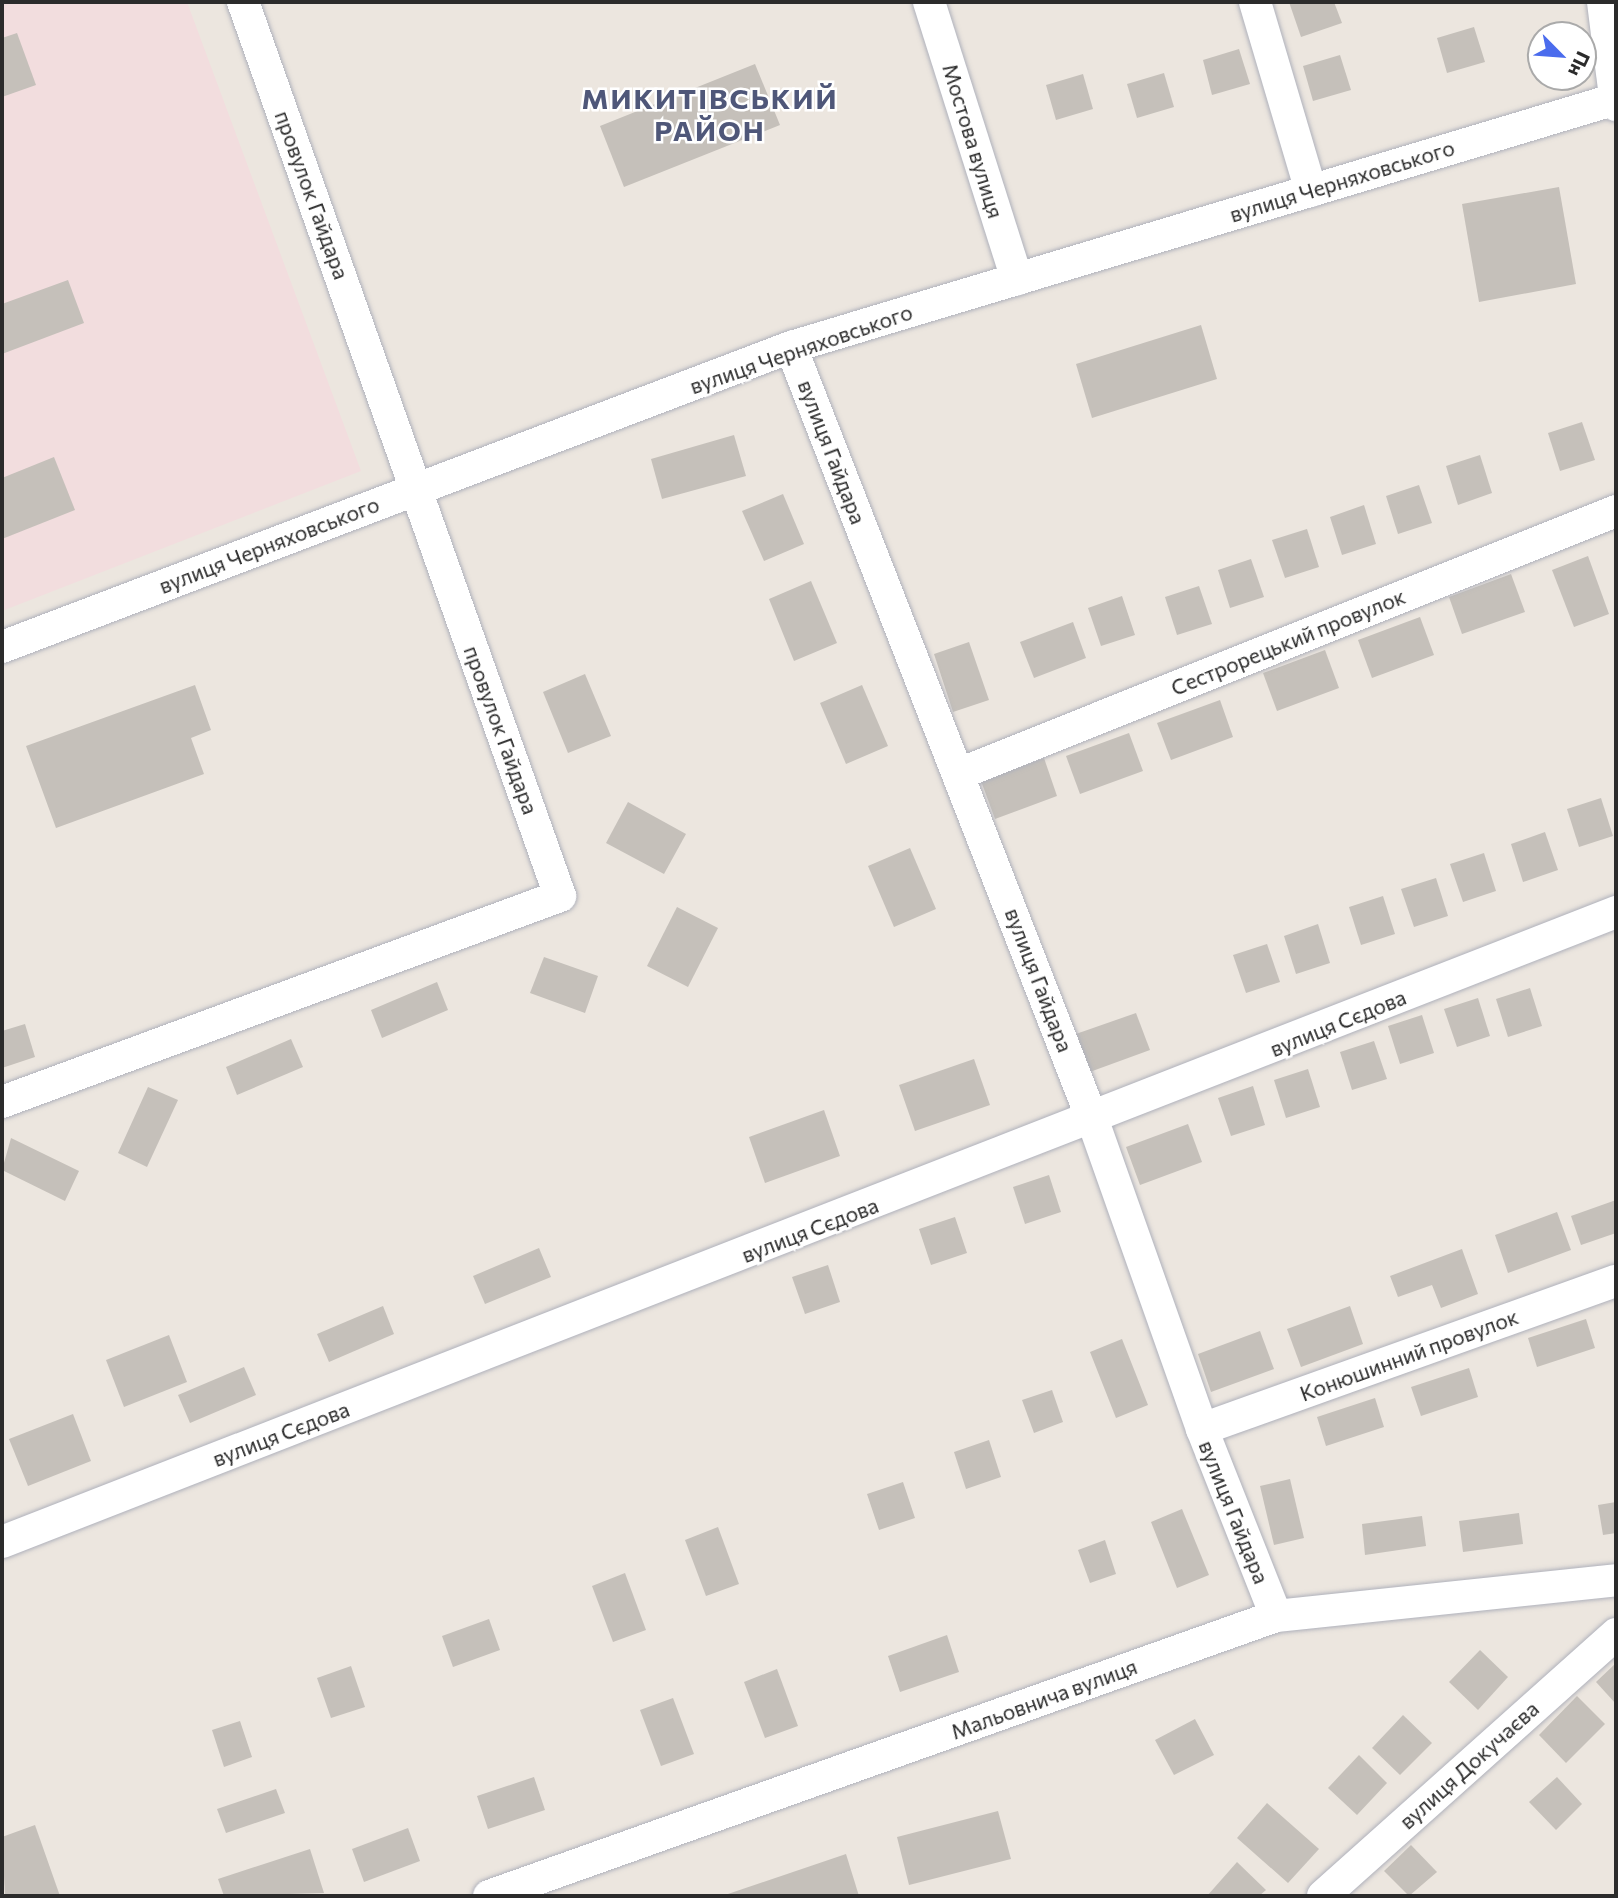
<!DOCTYPE html>
<meta charset="utf-8">
<style>
body{margin:0}
#map{position:relative;width:1618px;height:1898px;overflow:hidden;background:#ece6df;font-family:Commissioner,sans-serif}
div>[style]{position:absolute}
.medical>*{inset:0;background:#f2ddde}
.building>*{inset:0;background:#c5c0ba}
.roads{filter:drop-shadow(0 0 2px #afb1bb) drop-shadow(0 0 2px #afb1bb)}
.minor>*{height:32px;margin:-16px;padding:0 16px;transform-origin:16px;border-radius:16px;background:#fff}
span{translate:-50% -50%;white-space:nowrap;text-align:center;line-height:1.15;-webkit-text-stroke:5px #fff;paint-order:stroke}
.street-label{font-size:21px;color:#2b2b2b}
.district-label{font-size:28px;color:#4f5779;font-weight:700;letter-spacing:2px}
.frame{position:absolute;inset:0;border:4px solid #2b2b2b;pointer-events:none}
.north{position:absolute;left:1527px;top:21px;width:70px;height:70px;box-sizing:border-box;background:#fff;border:2px solid #aaa;border-radius:50%;rotate:115deg;font-size:19px;font-weight:700;line-height:28px;text-align:center;color:#2b2b2b}
.north::after{content:'';display:block;margin:auto;width:24px;height:32px;background:#4b6ced;clip-path:polygon(50% 0,100% 100%,50% 72%,0 100%)}
</style>
<div id="map">
<div class="medical">
<div style="clip-path:polygon(2px 2px,187px 2px,361px 471px,2px 611px)"></div>
</div>
<div class="building">
<div style="clip-path:polygon(1289px 2px,1334px 2px,1342px 23px,1301px 37px)"></div>
<div style="clip-path:polygon(1474px 27px,1485px 62px,1447px 73px,1437px 38px)"></div>
<div style="clip-path:polygon(17px 33px,36px 85px,2px 97px,2px 38px)"></div>
<div style="clip-path:polygon(1239px 49px,1250px 84px,1212px 95px,1203px 60px)"></div>
<div style="clip-path:polygon(1340px 55px,1351px 90px,1313px 101px,1303px 66px)"></div>
<div style="clip-path:polygon(755px 64px,780px 125px,624px 187px,600px 126px)"></div>
<div style="clip-path:polygon(1164px 73px,1174px 107px,1137px 118px,1127px 84px)"></div>
<div style="clip-path:polygon(1083px 74px,1093px 109px,1056px 120px,1046px 85px)"></div>
<div style="clip-path:polygon(1559px 187px,1576px 284px,1479px 302px,1462px 204px)"></div>
<div style="clip-path:polygon(68px 280px,84px 323px,2px 354px,2px 304px)"></div>
<div style="clip-path:polygon(1201px 325px,1217px 379px,1092px 418px,1076px 364px)"></div>
<div style="clip-path:polygon(1582px 422px,1595px 460px,1560px 471px,1548px 433px)"></div>
<div style="clip-path:polygon(734px 435px,746px 476px,662px 499px,651px 459px)"></div>
<div style="clip-path:polygon(1480px 455px,1492px 493px,1458px 505px,1446px 466px)"></div>
<div style="clip-path:polygon(54px 457px,75px 510px,2px 539px,2px 478px)"></div>
<div style="clip-path:polygon(1419px 485px,1432px 523px,1398px 534px,1386px 496px)"></div>
<div style="clip-path:polygon(783px 494px,804px 544px,764px 561px,742px 511px)"></div>
<div style="clip-path:polygon(1364px 505px,1376px 544px,1342px 555px,1330px 517px)"></div>
<div style="clip-path:polygon(1307px 529px,1319px 567px,1285px 578px,1272px 540px)"></div>
<div style="clip-path:polygon(1588px 556px,1609px 614px,1574px 627px,1552px 570px)"></div>
<div style="clip-path:polygon(1251px 559px,1264px 597px,1230px 608px,1218px 570px)"></div>
<div style="clip-path:polygon(1511px 574px,1525px 612px,1462px 634px,1449px 597px)"></div>
<div style="clip-path:polygon(811px 581px,837px 643px,794px 661px,769px 599px)"></div>
<div style="clip-path:polygon(1199px 586px,1212px 624px,1177px 635px,1165px 597px)"></div>
<div style="clip-path:polygon(1122px 596px,1135px 635px,1101px 646px,1088px 608px)"></div>
<div style="clip-path:polygon(1420px 617px,1434px 655px,1372px 678px,1358px 640px)"></div>
<div style="clip-path:polygon(1073px 622px,1086px 658px,1034px 678px,1020px 642px)"></div>
<div style="clip-path:polygon(969px 642px,989px 700px,953px 712px,934px 654px)"></div>
<div style="clip-path:polygon(1325px 650px,1339px 688px,1277px 711px,1263px 673px)"></div>
<div style="clip-path:polygon(585px 674px,611px 736px,568px 753px,543px 692px)"></div>
<div style="clip-path:polygon(195px 685px,211px 730px,191px 738px,204px 774px,56px 828px,26px 746px)"></div>
<div style="clip-path:polygon(862px 685px,888px 746px,846px 764px,820px 703px)"></div>
<div style="clip-path:polygon(1220px 700px,1233px 737px,1171px 760px,1157px 723px)"></div>
<div style="clip-path:polygon(1129px 733px,1143px 771px,1080px 794px,1066px 756px)"></div>
<div style="clip-path:polygon(1044px 758px,1057px 796px,995px 819px,981px 781px)"></div>
<div style="clip-path:polygon(1601px 798px,1613px 836px,1579px 847px,1567px 809px)"></div>
<div style="clip-path:polygon(628px 802px,686px 834px,664px 874px,606px 843px)"></div>
<div style="clip-path:polygon(1545px 832px,1558px 870px,1523px 882px,1511px 844px)"></div>
<div style="clip-path:polygon(910px 848px,936px 909px,894px 927px,868px 866px)"></div>
<div style="clip-path:polygon(1484px 853px,1496px 891px,1463px 902px,1450px 864px)"></div>
<div style="clip-path:polygon(1436px 878px,1448px 916px,1414px 927px,1401px 889px)"></div>
<div style="clip-path:polygon(1383px 896px,1395px 934px,1361px 945px,1349px 907px)"></div>
<div style="clip-path:polygon(677px 907px,718px 928px,688px 987px,647px 966px)"></div>
<div style="clip-path:polygon(1318px 924px,1330px 963px,1296px 974px,1284px 936px)"></div>
<div style="clip-path:polygon(1267px 944px,1280px 982px,1246px 993px,1233px 955px)"></div>
<div style="clip-path:polygon(544px 957px,598px 976px,585px 1013px,530px 993px)"></div>
<div style="clip-path:polygon(437px 982px,448px 1010px,382px 1038px,371px 1010px)"></div>
<div style="clip-path:polygon(1530px 988px,1542px 1026px,1508px 1037px,1496px 999px)"></div>
<div style="clip-path:polygon(1478px 998px,1490px 1036px,1457px 1047px,1444px 1009px)"></div>
<div style="clip-path:polygon(1136px 1013px,1150px 1050px,1087px 1073px,1073px 1035px)"></div>
<div style="clip-path:polygon(1422px 1015px,1434px 1053px,1400px 1064px,1388px 1026px)"></div>
<div style="clip-path:polygon(25px 1024px,35px 1057px,2px 1068px,2px 1031px)"></div>
<div style="clip-path:polygon(291px 1039px,303px 1067px,237px 1095px,226px 1067px)"></div>
<div style="clip-path:polygon(1374px 1041px,1387px 1079px,1352px 1090px,1340px 1052px)"></div>
<div style="clip-path:polygon(974px 1059px,990px 1105px,915px 1131px,899px 1085px)"></div>
<div style="clip-path:polygon(1308px 1069px,1320px 1107px,1286px 1118px,1274px 1080px)"></div>
<div style="clip-path:polygon(1253px 1086px,1265px 1125px,1231px 1136px,1218px 1098px)"></div>
<div style="clip-path:polygon(148px 1087px,178px 1100px,147px 1167px,118px 1153px)"></div>
<div style="clip-path:polygon(824px 1110px,840px 1156px,765px 1183px,749px 1137px)"></div>
<div style="clip-path:polygon(1188px 1124px,1202px 1162px,1140px 1185px,1126px 1147px)"></div>
<div style="clip-path:polygon(11px 1138px,79px 1171px,65px 1201px,2px 1170px)"></div>
<div style="clip-path:polygon(1049px 1175px,1061px 1212px,1025px 1224px,1013px 1187px)"></div>
<div style="clip-path:polygon(1616px 1200px,1616px 1233px,1581px 1245px,1571px 1216px)"></div>
<div style="clip-path:polygon(1557px 1212px,1571px 1250px,1508px 1273px,1495px 1235px)"></div>
<div style="clip-path:polygon(955px 1217px,967px 1253px,931px 1265px,919px 1229px)"></div>
<div style="clip-path:polygon(539px 1248px,551px 1277px,485px 1304px,473px 1276px)"></div>
<div style="clip-path:polygon(1462px 1249px,1478px 1294px,1441px 1308px,1432px 1285px,1398px 1297px,1390px 1276px)"></div>
<div style="clip-path:polygon(828px 1265px,840px 1302px,805px 1314px,792px 1277px)"></div>
<div style="clip-path:polygon(383px 1306px,394px 1334px,329px 1362px,317px 1334px)"></div>
<div style="clip-path:polygon(1350px 1306px,1363px 1344px,1301px 1367px,1287px 1329px)"></div>
<div style="clip-path:polygon(1586px 1319px,1595px 1348px,1537px 1367px,1528px 1338px)"></div>
<div style="clip-path:polygon(1260px 1331px,1274px 1369px,1211px 1392px,1198px 1354px)"></div>
<div style="clip-path:polygon(169px 1335px,187px 1382px,124px 1407px,106px 1360px)"></div>
<div style="clip-path:polygon(1122px 1339px,1148px 1405px,1116px 1418px,1090px 1352px)"></div>
<div style="clip-path:polygon(244px 1367px,256px 1395px,190px 1423px,178px 1395px)"></div>
<div style="clip-path:polygon(1469px 1368px,1478px 1397px,1421px 1416px,1411px 1387px)"></div>
<div style="clip-path:polygon(1052px 1390px,1063px 1422px,1034px 1433px,1022px 1400px)"></div>
<div style="clip-path:polygon(1375px 1398px,1384px 1427px,1326px 1446px,1317px 1417px)"></div>
<div style="clip-path:polygon(73px 1414px,91px 1461px,28px 1486px,9px 1439px)"></div>
<div style="clip-path:polygon(989px 1440px,1001px 1477px,966px 1489px,954px 1452px)"></div>
<div style="clip-path:polygon(1290px 1479px,1304px 1538px,1274px 1545px,1260px 1486px)"></div>
<div style="clip-path:polygon(903px 1482px,915px 1518px,879px 1530px,867px 1494px)"></div>
<div style="clip-path:polygon(1616px 1502px,1616px 1533px,1603px 1535px,1598px 1505px)"></div>
<div style="clip-path:polygon(1182px 1509px,1209px 1575px,1177px 1588px,1151px 1522px)"></div>
<div style="clip-path:polygon(1519px 1513px,1523px 1544px,1463px 1552px,1459px 1521px)"></div>
<div style="clip-path:polygon(1422px 1516px,1426px 1546px,1365px 1555px,1362px 1524px)"></div>
<div style="clip-path:polygon(718px 1527px,739px 1584px,706px 1596px,685px 1540px)"></div>
<div style="clip-path:polygon(1105px 1540px,1116px 1574px,1090px 1583px,1078px 1550px)"></div>
<div style="clip-path:polygon(625px 1573px,646px 1630px,613px 1642px,592px 1586px)"></div>
<div style="clip-path:polygon(489px 1619px,500px 1650px,453px 1667px,442px 1636px)"></div>
<div style="clip-path:polygon(947px 1635px,959px 1672px,900px 1692px,888px 1656px)"></div>
<div style="clip-path:polygon(1480px 1650px,1508px 1677px,1478px 1710px,1449px 1682px)"></div>
<div style="clip-path:polygon(1616px 1663px,1616px 1704px,1596px 1682px)"></div>
<div style="clip-path:polygon(351px 1666px,365px 1707px,331px 1718px,317px 1678px)"></div>
<div style="clip-path:polygon(777px 1669px,798px 1726px,765px 1738px,744px 1682px)"></div>
<div style="clip-path:polygon(1577px 1696px,1605px 1724px,1566px 1763px,1539px 1735px)"></div>
<div style="clip-path:polygon(673px 1698px,694px 1754px,661px 1766px,640px 1710px)"></div>
<div style="clip-path:polygon(1403px 1715px,1432px 1743px,1400px 1775px,1372px 1748px)"></div>
<div style="clip-path:polygon(1195px 1719px,1214px 1755px,1174px 1775px,1155px 1740px)"></div>
<div style="clip-path:polygon(240px 1721px,252px 1757px,224px 1767px,212px 1730px)"></div>
<div style="clip-path:polygon(1359px 1755px,1387px 1783px,1357px 1815px,1328px 1788px)"></div>
<div style="clip-path:polygon(534px 1777px,545px 1810px,488px 1829px,477px 1796px)"></div>
<div style="clip-path:polygon(1557px 1777px,1582px 1804px,1556px 1830px,1529px 1802px)"></div>
<div style="clip-path:polygon(276px 1789px,285px 1813px,226px 1833px,217px 1809px)"></div>
<div style="clip-path:polygon(1267px 1803px,1319px 1849px,1288px 1883px,1237px 1838px)"></div>
<div style="clip-path:polygon(998px 1811px,1011px 1859px,909px 1885px,897px 1837px)"></div>
<div style="clip-path:polygon(35px 1825px,60px 1896px,5px 1896px,2px 1837px)"></div>
<div style="clip-path:polygon(408px 1828px,420px 1861px,364px 1882px,352px 1849px)"></div>
<div style="clip-path:polygon(1411px 1845px,1437px 1872px,1409px 1896px,1384px 1871px)"></div>
<div style="clip-path:polygon(310px 1849px,324px 1893px,224px 1896px,218px 1879px)"></div>
<div style="clip-path:polygon(846px 1854px,859px 1896px,722px 1896px)"></div>
<div style="clip-path:polygon(1237px 1862px,1266px 1890px,1259px 1896px,1207px 1896px)"></div>
</div>
<div class="roads">
<div class="minor">
<div style="left:929px;top:2px;width:291px;rotate:72.4deg"></div>
<div style="left:1255px;top:2px;width:197px;rotate:73.5deg"></div>
<div style="left:1603px;top:2px;width:104px;rotate:82.8deg"></div>
<div style="left:791px;top:347px;width:831px;rotate:68.69deg"></div>
<div style="left:1093px;top:1121px;width:327px;rotate:70.5deg"></div>
<div style="left:1202px;top:1429px;width:201px;rotate:68.4deg"></div>
<div style="left:2px;top:647px;width:844px;rotate:-20.82deg"></div>
<div style="left:791px;top:347px;width:861px;rotate:-16.73deg"></div>
<div style="left:959px;top:774px;width:708px;rotate:-21.82deg"></div>
<div style="left:2px;top:1102px;width:595px;rotate:-20.26deg"></div>
<div style="left:560px;top:896px;width:949px;rotate:-109.52deg"></div>
<div style="left:1202px;top:1429px;width:440px;rotate:-19.7deg"></div>
<div style="left:2px;top:1542px;width:1733px;rotate:-21.32deg"></div>
<div style="left:489px;top:1896px;width:835px;rotate:-19.58deg"></div>
<div style="left:1276px;top:1616px;width:342px;rotate:-6deg"></div>
<div style="left:1323px;top:1896px;width:393px;rotate:-41.8deg"></div>
</div>
</div>
<div class="street-label">
<span style="left:973px;top:141px;rotate:73deg">Мостова вулиця</span>
<span style="left:1342px;top:181px;rotate:-17deg">вулиця Черняховського</span>
<span style="left:312px;top:195px;rotate:70deg">провулок Гайдара</span>
<span style="left:801px;top:349px;rotate:-19deg">вулиця Черняховського</span>
<span style="left:832px;top:452px;rotate:69deg">вулиця Гайдара</span>
<span style="left:269px;top:545px;rotate:-21deg">вулиця Черняховського</span>
<span style="left:1288px;top:642px;rotate:-22deg">Сестрорецький провулок</span>
<span style="left:501px;top:730px;rotate:70deg">провулок Гайдара</span>
<span style="left:1039px;top:980px;rotate:69deg">вулиця Гайдара</span>
<span style="left:1338px;top:1023px;rotate:-22deg">вулиця Сєдова</span>
<span style="left:810px;top:1230px;rotate:-21deg">вулиця Сєдова</span>
<span style="left:1409px;top:1355px;rotate:-20deg">Конюшинний провулок</span>
<span style="left:281px;top:1434px;rotate:-21deg">вулиця Сєдова</span>
<span style="left:1234px;top:1512px;rotate:68deg">вулиця Гайдара</span>
<span style="left:1044px;top:1699px;rotate:-20deg">Мальовнича вулиця</span>
<span style="left:1469px;top:1765px;rotate:-42deg">вулиця Докучаєва</span>
</div>
<div class="district-label">
<span style="left:710px;top:114px">МИКИТІВСЬКИЙ<br>РАЙОН</span>
</div>
<div class="frame"></div>
<div class="north">Пн</div>
</div>
